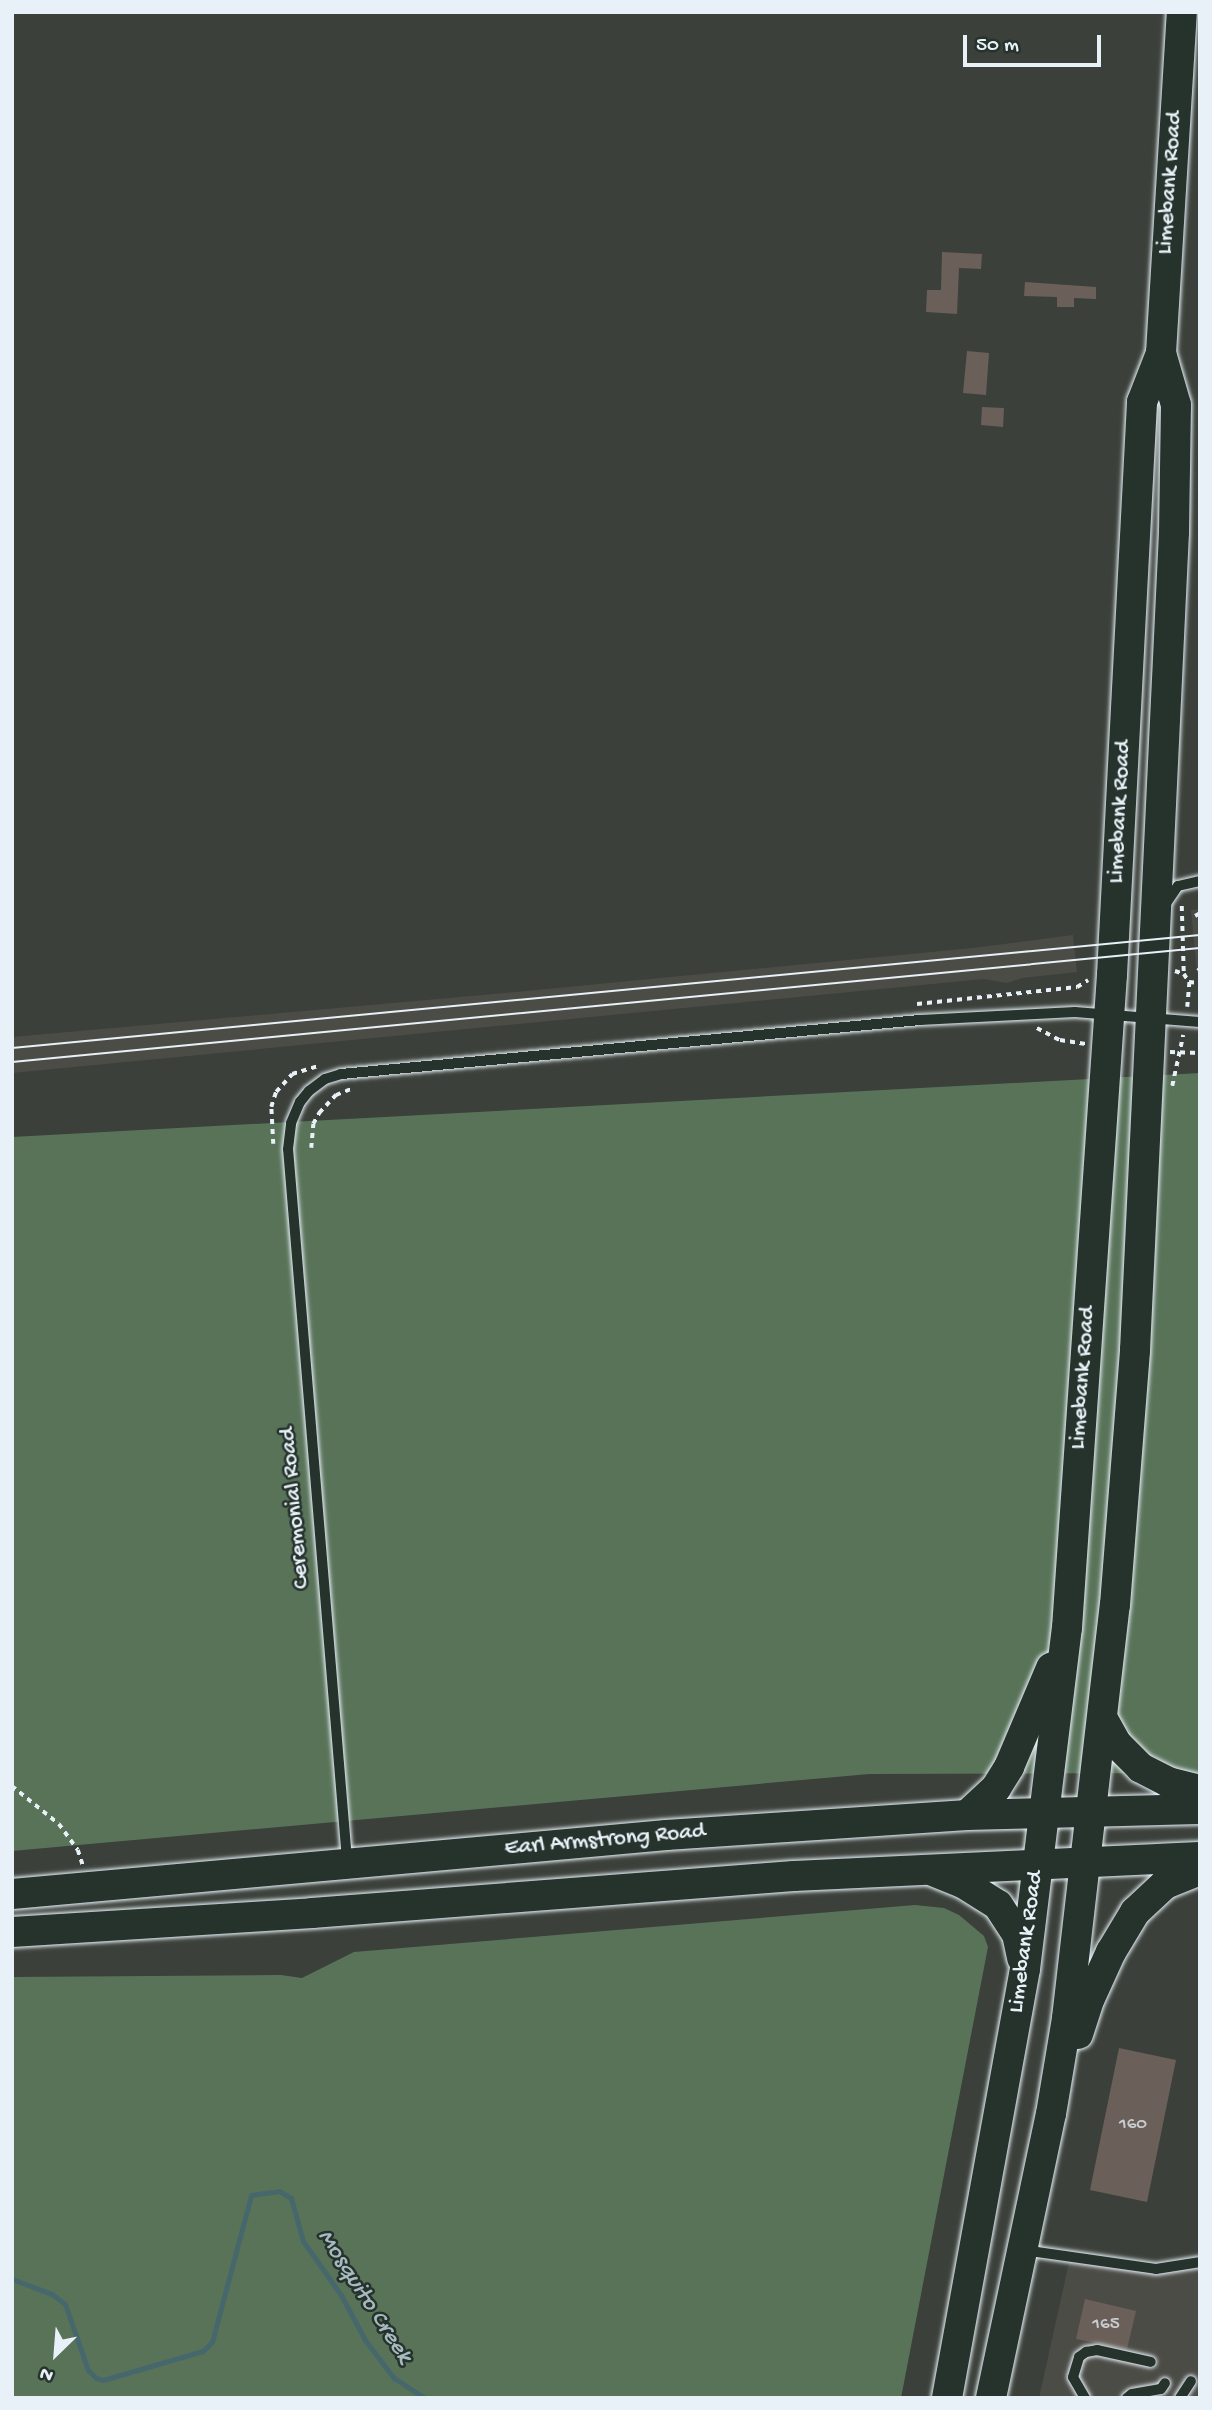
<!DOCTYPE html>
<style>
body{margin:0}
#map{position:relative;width:1212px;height:2410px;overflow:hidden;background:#3b403a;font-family:"Gochi Hand",sans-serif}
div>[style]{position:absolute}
.built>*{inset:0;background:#4c4c47}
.green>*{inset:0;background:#597359}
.stream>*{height:5px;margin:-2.5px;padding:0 2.5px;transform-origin:2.5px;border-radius:2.5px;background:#46686c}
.building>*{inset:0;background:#6b5f59}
.path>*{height:3.5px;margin-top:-1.75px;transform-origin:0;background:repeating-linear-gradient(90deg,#e8f1f8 0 5px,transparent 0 10px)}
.roads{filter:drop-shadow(0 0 2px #e8f1f8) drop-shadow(0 0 2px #e8f1f8)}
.service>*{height:10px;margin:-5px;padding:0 5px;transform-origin:5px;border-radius:5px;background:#26332d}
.secondary>*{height:30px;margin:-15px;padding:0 15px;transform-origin:15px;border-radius:15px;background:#26332d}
.tram>*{height:2px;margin:-1px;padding:0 1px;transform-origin:1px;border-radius:1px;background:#e8f1f8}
span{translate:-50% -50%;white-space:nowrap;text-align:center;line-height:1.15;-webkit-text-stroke:5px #26332d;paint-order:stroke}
.number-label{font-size:19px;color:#c9ccd0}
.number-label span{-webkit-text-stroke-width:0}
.street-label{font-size:23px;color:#e8f1f8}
.water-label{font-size:24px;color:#a7bac0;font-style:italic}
.frame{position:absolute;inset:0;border:14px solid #e8f1f8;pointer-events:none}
.north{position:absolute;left:21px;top:2319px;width:70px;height:70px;-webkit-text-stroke:5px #26332d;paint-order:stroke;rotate:205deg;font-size:19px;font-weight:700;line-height:28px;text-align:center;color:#e8f1f8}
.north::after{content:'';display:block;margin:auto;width:24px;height:32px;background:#e8f1f8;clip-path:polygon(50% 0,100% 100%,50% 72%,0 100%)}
.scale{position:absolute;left:963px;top:35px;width:138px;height:32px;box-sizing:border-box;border:4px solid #e8f1f8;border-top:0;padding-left:9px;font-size:21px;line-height:24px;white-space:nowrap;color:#e8f1f8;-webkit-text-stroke:5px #26332d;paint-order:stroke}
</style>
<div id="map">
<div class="built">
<div style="clip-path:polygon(1200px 909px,1200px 973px,1197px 973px,1191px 910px)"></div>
<div style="clip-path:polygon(1073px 935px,1077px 972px,1022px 978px,1007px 983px,984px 979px,12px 1073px,12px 1037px,505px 993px,973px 948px)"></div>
<div style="clip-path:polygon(1070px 2258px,1156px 2269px,1200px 2262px,1200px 2398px,1039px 2398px)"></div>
</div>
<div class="green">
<div style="clip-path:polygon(1200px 1073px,1200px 1773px,869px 1774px,12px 1851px,12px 1137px)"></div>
<div style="clip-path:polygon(915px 1905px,944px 1908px,959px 1915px,984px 1936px,988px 1947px,901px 2398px,12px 2398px,12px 1977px,281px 1975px,302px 1978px,354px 1952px)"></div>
</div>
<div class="stream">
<div style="left:12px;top:2279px;width:43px;rotate:20.6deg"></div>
<div style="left:52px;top:2294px;width:16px;rotate:38deg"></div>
<div style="left:65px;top:2304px;width:70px;rotate:70.8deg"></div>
<div style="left:88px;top:2370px;width:11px;rotate:45deg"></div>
<div style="left:96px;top:2378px;width:7px;rotate:16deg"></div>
<div style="left:103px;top:2380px;width:104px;rotate:-16.2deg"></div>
<div style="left:203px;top:2351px;width:13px;rotate:-45deg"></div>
<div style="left:212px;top:2342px;width:152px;rotate:-75.1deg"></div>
<div style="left:251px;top:2195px;width:28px;rotate:-8deg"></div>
<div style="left:279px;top:2191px;width:14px;rotate:30deg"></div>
<div style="left:291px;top:2198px;width:45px;rotate:74.4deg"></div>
<div style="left:303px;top:2241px;width:66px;rotate:54.9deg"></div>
<div style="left:341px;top:2295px;width:51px;rotate:61.9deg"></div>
<div style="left:365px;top:2340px;width:48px;rotate:52.7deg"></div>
<div style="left:394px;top:2378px;width:37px;rotate:33deg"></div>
</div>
<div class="building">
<div style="clip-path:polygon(942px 252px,982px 254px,981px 269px,959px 268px,957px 314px,926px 312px,927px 290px,941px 290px)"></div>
<div style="clip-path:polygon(1025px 282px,1096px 287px,1096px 299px,1074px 298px,1074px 307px,1057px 307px,1057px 297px,1024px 296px)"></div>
<div style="clip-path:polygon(967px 351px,989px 353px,986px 395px,963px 393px)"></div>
<div style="clip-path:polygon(982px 407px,1004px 408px,1003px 427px,981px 425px)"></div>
<div style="clip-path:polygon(1119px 2048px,1176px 2060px,1147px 2202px,1090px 2190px)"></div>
<div style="clip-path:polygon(1085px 2299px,1136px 2311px,1127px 2349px,1076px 2339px)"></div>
</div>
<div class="path">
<div style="left:1182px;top:906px;width:68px;rotate:88.3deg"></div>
<div style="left:1195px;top:916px;width:6px;rotate:-31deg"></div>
<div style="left:1198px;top:968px;width:3px;rotate:45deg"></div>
<div style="left:1175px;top:971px;width:9px;rotate:18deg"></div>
<div style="left:1184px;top:974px;width:9px;rotate:58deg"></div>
<div style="left:1189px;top:982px;width:11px;rotate:5deg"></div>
<div style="left:917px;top:1004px;width:161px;rotate:-6.1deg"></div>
<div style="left:1077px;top:987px;width:13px;rotate:-32deg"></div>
<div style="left:1187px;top:1007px;width:25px;rotate:-85deg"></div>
<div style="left:1037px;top:1028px;width:26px;rotate:28deg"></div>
<div style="left:1060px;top:1040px;width:26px;rotate:9deg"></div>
<div style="left:1170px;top:1052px;width:30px;rotate:2deg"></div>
<div style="left:1172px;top:1086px;width:52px;rotate:-77.8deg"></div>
<div style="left:273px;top:1144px;width:37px;rotate:-93deg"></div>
<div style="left:271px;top:1107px;width:16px;rotate:-72deg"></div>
<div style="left:276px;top:1092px;width:24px;rotate:-48deg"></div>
<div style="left:292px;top:1074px;width:27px;rotate:-17deg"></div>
<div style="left:311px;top:1148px;width:24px;rotate:-85deg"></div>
<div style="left:313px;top:1124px;width:13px;rotate:-61deg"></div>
<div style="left:319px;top:1113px;width:25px;rotate:-47deg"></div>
<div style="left:336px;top:1095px;width:16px;rotate:-22deg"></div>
<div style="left:12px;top:1786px;width:60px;rotate:39deg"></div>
<div style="left:59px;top:1824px;width:32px;rotate:54deg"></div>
<div style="left:78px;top:1850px;width:16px;rotate:72deg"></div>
</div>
<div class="roads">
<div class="service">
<div style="left:1165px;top:905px;width:23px;rotate:-56deg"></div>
<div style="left:1178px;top:886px;width:23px;rotate:-13deg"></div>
<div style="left:347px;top:1860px;width:713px;rotate:-94.74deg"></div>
<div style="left:288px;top:1149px;width:26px;rotate:-83deg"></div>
<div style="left:291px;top:1123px;width:23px;rotate:-67deg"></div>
<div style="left:300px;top:1102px;width:14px;rotate:-51deg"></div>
<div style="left:309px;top:1091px;width:20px;rotate:-37deg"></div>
<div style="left:325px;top:1079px;width:17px;rotate:-17deg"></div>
<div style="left:341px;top:1074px;width:582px;rotate:-5.33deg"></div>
<div style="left:920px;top:1020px;width:155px;rotate:-3deg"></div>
<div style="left:1075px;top:1012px;width:125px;rotate:4.6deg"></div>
<div style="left:1023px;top:2250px;width:134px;rotate:8.1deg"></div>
<div style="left:1156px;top:2269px;width:45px;rotate:-9deg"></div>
<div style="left:1085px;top:2398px;width:24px;rotate:-120deg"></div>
<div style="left:1073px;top:2377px;width:21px;rotate:-73deg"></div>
<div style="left:1079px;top:2357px;width:9px;rotate:-36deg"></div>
<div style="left:1086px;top:2352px;width:11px;rotate:-10deg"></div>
<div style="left:1097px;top:2350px;width:55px;rotate:12.5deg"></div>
<div style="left:1127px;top:2398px;width:6px;rotate:-39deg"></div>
<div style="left:1132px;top:2394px;width:29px;rotate:-10deg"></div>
<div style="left:1161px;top:2389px;width:7px;rotate:-56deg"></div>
<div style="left:1180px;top:2398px;width:20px;rotate:-57deg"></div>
</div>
<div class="secondary">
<div style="left:1104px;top:1721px;width:25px;rotate:61deg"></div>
<div style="left:1116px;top:1743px;width:35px;rotate:45deg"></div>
<div style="left:1141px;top:1768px;width:30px;rotate:27deg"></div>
<div style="left:1168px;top:1782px;width:33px;rotate:14deg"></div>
<div style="left:967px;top:1815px;width:40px;rotate:-43deg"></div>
<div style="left:996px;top:1788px;width:25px;rotate:-58deg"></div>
<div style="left:1009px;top:1767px;width:108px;rotate:-67deg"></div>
<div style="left:933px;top:1871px;width:32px;rotate:22deg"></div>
<div style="left:963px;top:1883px;width:41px;rotate:32.2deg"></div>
<div style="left:998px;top:1905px;width:35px;rotate:57deg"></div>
<div style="left:1017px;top:1934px;width:25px;rotate:78deg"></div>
<div style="left:12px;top:1894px;width:657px;rotate:-5.15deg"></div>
<div style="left:666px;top:1835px;width:302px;rotate:-3.8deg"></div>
<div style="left:967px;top:1815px;width:233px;rotate:-1.5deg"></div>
<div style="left:12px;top:1932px;width:301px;rotate:-3.6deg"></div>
<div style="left:312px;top:1913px;width:483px;rotate:-4.4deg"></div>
<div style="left:794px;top:1876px;width:406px;rotate:-2.7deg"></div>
<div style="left:1078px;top:2034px;width:38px;rotate:-72deg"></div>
<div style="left:1090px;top:1998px;width:51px;rotate:-65.5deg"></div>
<div style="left:1111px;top:1952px;width:47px;rotate:-59deg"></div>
<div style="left:1135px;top:1912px;width:41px;rotate:-43deg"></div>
<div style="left:1165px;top:1884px;width:38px;rotate:-22deg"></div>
<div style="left:947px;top:2398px;width:436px;rotate:-79.7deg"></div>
<div style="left:1025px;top:1969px;width:344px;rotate:-83deg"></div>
<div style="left:1067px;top:1628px;width:655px;rotate:-86.06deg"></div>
<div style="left:1112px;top:975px;width:574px;rotate:-87deg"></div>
<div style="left:1142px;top:402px;width:53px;rotate:-68.8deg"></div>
<div style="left:1161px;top:353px;width:342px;rotate:-86.5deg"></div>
<div style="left:991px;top:2398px;width:290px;rotate:-78.1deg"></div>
<div style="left:1051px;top:2114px;width:97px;rotate:-80.5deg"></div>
<div style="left:1067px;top:2018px;width:416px;rotate:-83.4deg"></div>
<div style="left:1115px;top:1605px;width:256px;rotate:-85.5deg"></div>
<div style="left:1135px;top:1350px;width:819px;rotate:-87.27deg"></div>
<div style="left:1174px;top:532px;width:127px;rotate:-89.1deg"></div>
<div style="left:1176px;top:405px;width:54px;rotate:-106.1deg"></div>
</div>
</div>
<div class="tram">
<div style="left:12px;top:1048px;width:1193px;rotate:-5.43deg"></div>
<div style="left:12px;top:1062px;width:1193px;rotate:-5.48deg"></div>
</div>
<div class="number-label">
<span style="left:1133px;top:2125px">160</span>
<span style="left:1106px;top:2325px">165</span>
</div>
<div class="street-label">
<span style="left:1171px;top:183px;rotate:-86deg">Limebank Road</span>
<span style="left:1121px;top:812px;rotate:-87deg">Limebank Road</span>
<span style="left:1084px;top:1378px;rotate:-86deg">Limebank Road</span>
<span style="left:296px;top:1508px;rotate:-95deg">Ceremonial Road</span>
<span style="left:605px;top:1841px;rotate:-5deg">Earl Armstrong Road</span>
<span style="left:1027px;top:1942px;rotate:-82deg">Limebank Road</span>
</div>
<div class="water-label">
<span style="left:364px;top:2297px;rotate:57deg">Mosquito Creek</span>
</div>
<div class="frame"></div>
<div class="north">N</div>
<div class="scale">50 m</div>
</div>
